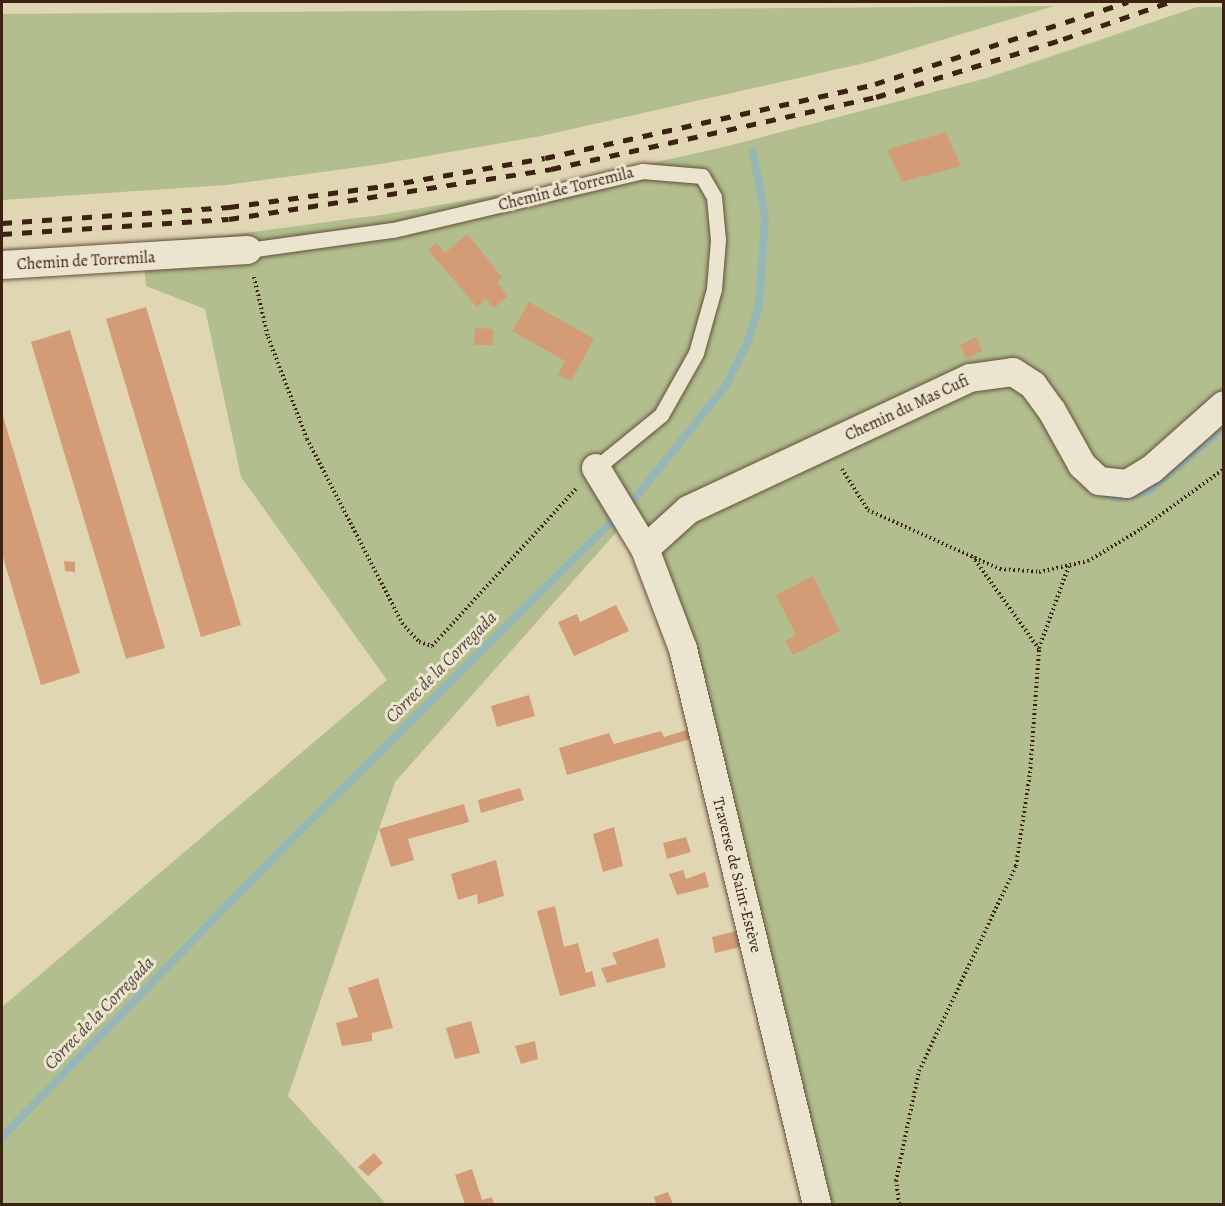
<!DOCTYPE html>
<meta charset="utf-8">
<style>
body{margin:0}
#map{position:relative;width:1225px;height:1206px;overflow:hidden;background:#e0d6b3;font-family:Alegreya,serif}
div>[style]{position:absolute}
.green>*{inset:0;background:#b2be8d}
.stream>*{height:8px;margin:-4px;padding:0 4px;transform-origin:4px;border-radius:4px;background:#97b7b6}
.building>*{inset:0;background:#d39c76}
.path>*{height:4px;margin-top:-2px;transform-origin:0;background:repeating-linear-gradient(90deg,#3d2113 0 1.5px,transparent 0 4.5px)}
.roads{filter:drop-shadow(0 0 2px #664e3b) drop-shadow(0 0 2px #664e3b)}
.service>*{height:15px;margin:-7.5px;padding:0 7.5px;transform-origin:7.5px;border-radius:7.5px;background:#ebe4ce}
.minor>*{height:28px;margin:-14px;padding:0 14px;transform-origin:14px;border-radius:14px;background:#ebe4ce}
.rail>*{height:4.5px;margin-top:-2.25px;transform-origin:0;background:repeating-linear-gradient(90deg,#3d2113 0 10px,transparent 0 20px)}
span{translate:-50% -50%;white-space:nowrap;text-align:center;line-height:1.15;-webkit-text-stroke:6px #ebe4ce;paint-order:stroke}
.street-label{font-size:16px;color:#3d2113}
.water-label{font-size:18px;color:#54463c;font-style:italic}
.frame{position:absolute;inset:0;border:3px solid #3d2113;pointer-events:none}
</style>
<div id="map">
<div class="green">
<div style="clip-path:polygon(1054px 6px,869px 62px,541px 136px,381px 164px,226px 185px,2px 200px,2px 14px)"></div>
<div style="clip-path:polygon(1197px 7px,1223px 7px,1223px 1204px,831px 1204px,696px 645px,620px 528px,395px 782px,288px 1096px,386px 1204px,2px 1204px,2px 1007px,387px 680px,241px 477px,205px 309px,146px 286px,142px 242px,230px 235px,387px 214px,554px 185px,728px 146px,987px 78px)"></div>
</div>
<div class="stream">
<div style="left:1106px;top:494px;width:12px;rotate:20deg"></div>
<div style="left:1117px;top:498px;width:33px;rotate:-12deg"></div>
<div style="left:1149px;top:491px;width:99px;rotate:-40.5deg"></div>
<div style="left:2px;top:1137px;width:412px;rotate:-45.8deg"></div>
<div style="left:289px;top:842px;width:488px;rotate:-44.8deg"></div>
<div style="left:635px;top:498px;width:143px;rotate:-51deg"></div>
<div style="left:725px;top:387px;width:51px;rotate:-63.4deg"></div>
<div style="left:748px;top:341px;width:37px;rotate:-73deg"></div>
<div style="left:759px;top:306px;width:88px;rotate:-86.1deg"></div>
<div style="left:765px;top:218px;width:67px;rotate:-100.3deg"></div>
</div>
<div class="building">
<div style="clip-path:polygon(946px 132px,961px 166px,902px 182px,887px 150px)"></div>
<div style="clip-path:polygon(467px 234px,502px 277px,497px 283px,508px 296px,494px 308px,486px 299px,477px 307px,428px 250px,436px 243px,445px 253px)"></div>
<div style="clip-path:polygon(529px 302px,594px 339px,571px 381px,558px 375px,565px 361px,512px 331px)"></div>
<div style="clip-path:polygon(146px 307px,241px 625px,201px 637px,106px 319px)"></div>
<div style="clip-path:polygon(475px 328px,493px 329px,493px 345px,474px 345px)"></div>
<div style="clip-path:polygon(70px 330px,165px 648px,126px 659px,31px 342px)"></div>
<div style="clip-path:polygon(976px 337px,982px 351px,966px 359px,960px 345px)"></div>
<div style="clip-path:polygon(2px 413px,80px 673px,41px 685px,2px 554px)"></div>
<div style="clip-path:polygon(64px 561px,75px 562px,75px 572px,65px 571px)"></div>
<div style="clip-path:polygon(813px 576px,840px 631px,793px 655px,785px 641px,796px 635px,776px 595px)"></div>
<div style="clip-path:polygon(616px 605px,629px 631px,574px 656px,558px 622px,577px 614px,580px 622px)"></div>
<div style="clip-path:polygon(529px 695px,535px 716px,497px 727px,491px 706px)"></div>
<div style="clip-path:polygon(687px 730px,690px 739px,567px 775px,559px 748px,609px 733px,614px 744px,661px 731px,664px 737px)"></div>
<div style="clip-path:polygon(520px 788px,524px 800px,481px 813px,478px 800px)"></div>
<div style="clip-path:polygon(464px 804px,469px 822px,408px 839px,414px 860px,391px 867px,379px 829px)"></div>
<div style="clip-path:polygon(614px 827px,623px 866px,603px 872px,593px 834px)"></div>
<div style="clip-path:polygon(686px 837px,691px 852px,667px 859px,663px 843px)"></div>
<div style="clip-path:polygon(496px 860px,504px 896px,478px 904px,477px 894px,458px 900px,451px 874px)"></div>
<div style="clip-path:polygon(683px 870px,686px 879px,705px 872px,709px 887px,677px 895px,669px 874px)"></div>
<div style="clip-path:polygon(555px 906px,564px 947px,578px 943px,586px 973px,592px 971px,596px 986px,560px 996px,537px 911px)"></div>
<div style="clip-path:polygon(737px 931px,741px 947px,715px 953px,712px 937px)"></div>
<div style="clip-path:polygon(658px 938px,666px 967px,607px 983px,601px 968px,617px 964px,612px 953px)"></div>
<div style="clip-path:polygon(378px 978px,393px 1028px,372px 1033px,372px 1041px,342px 1046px,336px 1023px,358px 1017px,348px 988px)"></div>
<div style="clip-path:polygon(471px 1021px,480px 1053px,455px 1059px,446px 1028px)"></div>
<div style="clip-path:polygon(535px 1041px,538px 1059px,521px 1064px,515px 1046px)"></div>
<div style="clip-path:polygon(374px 1153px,383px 1163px,368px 1176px,358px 1167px)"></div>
<div style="clip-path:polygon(472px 1169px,482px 1200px,492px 1197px,494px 1204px,465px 1204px,455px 1175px)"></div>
<div style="clip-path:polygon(668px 1192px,673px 1204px,656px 1204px,654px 1197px)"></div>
</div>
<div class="path">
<div style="left:254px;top:277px;width:62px;rotate:76.9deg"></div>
<div style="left:268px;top:337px;width:109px;rotate:69.1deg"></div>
<div style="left:307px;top:439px;width:207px;rotate:62.7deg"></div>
<div style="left:402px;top:623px;width:25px;rotate:48deg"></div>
<div style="left:419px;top:642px;width:14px;rotate:17deg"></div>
<div style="left:432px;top:646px;width:214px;rotate:-47.5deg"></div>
<div style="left:842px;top:469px;width:49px;rotate:57.6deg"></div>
<div style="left:868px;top:510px;width:145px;rotate:24.1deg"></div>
<div style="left:1000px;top:569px;width:39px;rotate:4deg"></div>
<div style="left:1039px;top:572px;width:50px;rotate:-12.7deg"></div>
<div style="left:1088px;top:561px;width:62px;rotate:-31.1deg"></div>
<div style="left:1141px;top:529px;width:102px;rotate:-35.9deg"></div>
<div style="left:1039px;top:648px;width:88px;rotate:-70.1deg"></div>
<div style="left:899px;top:1204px;width:23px;rotate:-97deg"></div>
<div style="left:896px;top:1181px;width:112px;rotate:-78.2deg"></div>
<div style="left:919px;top:1071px;width:227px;rotate:-64.7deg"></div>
<div style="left:1016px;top:866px;width:94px;rotate:-81.4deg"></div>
<div style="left:1030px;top:773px;width:124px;rotate:-85.8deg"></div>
<div style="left:1039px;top:649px;width:113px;rotate:-125.7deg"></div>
</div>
<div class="roads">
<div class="service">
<div style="left:248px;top:250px;width:146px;rotate:-7.9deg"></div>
<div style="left:393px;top:230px;width:256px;rotate:-13.3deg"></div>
<div style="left:642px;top:171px;width:60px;rotate:4.8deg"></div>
<div style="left:702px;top:176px;width:24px;rotate:60deg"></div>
<div style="left:714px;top:197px;width:43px;rotate:84.7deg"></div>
<div style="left:718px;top:240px;width:49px;rotate:94.7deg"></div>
<div style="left:714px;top:289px;width:66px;rotate:105.7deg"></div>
<div style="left:696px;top:353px;width:71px;rotate:119.4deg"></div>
<div style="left:661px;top:415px;width:84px;rotate:140.8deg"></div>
</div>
<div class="minor">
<div style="left:2px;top:265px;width:246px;rotate:-3.5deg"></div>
<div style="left:596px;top:468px;width:95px;rotate:58.8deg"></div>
<div style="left:645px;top:549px;width:107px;rotate:69.2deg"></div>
<div style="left:683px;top:649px;width:571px;rotate:76.43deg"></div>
<div style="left:645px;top:549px;width:58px;rotate:-42.2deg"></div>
<div style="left:688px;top:510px;width:311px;rotate:-25.1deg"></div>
<div style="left:970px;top:378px;width:43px;rotate:-7.9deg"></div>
<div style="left:1013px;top:372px;width:24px;rotate:33deg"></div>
<div style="left:1033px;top:385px;width:32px;rotate:54deg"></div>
<div style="left:1052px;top:411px;width:62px;rotate:60.9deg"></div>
<div style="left:1082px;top:465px;width:23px;rotate:43deg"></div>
<div style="left:1099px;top:481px;width:28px;rotate:6deg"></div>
<div style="left:1127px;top:484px;width:29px;rotate:-31deg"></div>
<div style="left:1152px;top:469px;width:96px;rotate:-41.6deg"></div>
</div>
</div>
<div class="rail">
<div style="left:2px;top:223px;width:228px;rotate:-4deg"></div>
<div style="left:229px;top:207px;width:156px;rotate:-7.7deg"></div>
<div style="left:384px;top:186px;width:163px;rotate:-9.9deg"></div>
<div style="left:545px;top:158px;width:338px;rotate:-12.6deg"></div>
<div style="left:875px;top:84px;width:266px;rotate:-18deg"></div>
<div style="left:2px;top:234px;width:227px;rotate:-3.8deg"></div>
<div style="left:229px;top:219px;width:326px;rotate:-8.8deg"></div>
<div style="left:551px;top:169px;width:333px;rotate:-12.5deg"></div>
<div style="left:876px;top:97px;width:196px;rotate:-17.2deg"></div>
<div style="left:1063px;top:39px;width:112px;rotate:-19.2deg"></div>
</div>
<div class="street-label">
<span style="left:566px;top:189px;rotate:-14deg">Chemin de Torremila</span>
<span style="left:86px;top:261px;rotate:-3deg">Chemin de Torremila</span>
<span style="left:907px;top:408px;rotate:-25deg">Chemin du Mas Cufi</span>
<span style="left:737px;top:875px;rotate:76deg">Traverse de Saint-Estève</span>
</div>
<div class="water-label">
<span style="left:441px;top:667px;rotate:-45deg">Còrrec de la Corregada</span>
<span style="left:99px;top:1013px;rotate:-46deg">Còrrec de la Corregada</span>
</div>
<div class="frame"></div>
</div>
